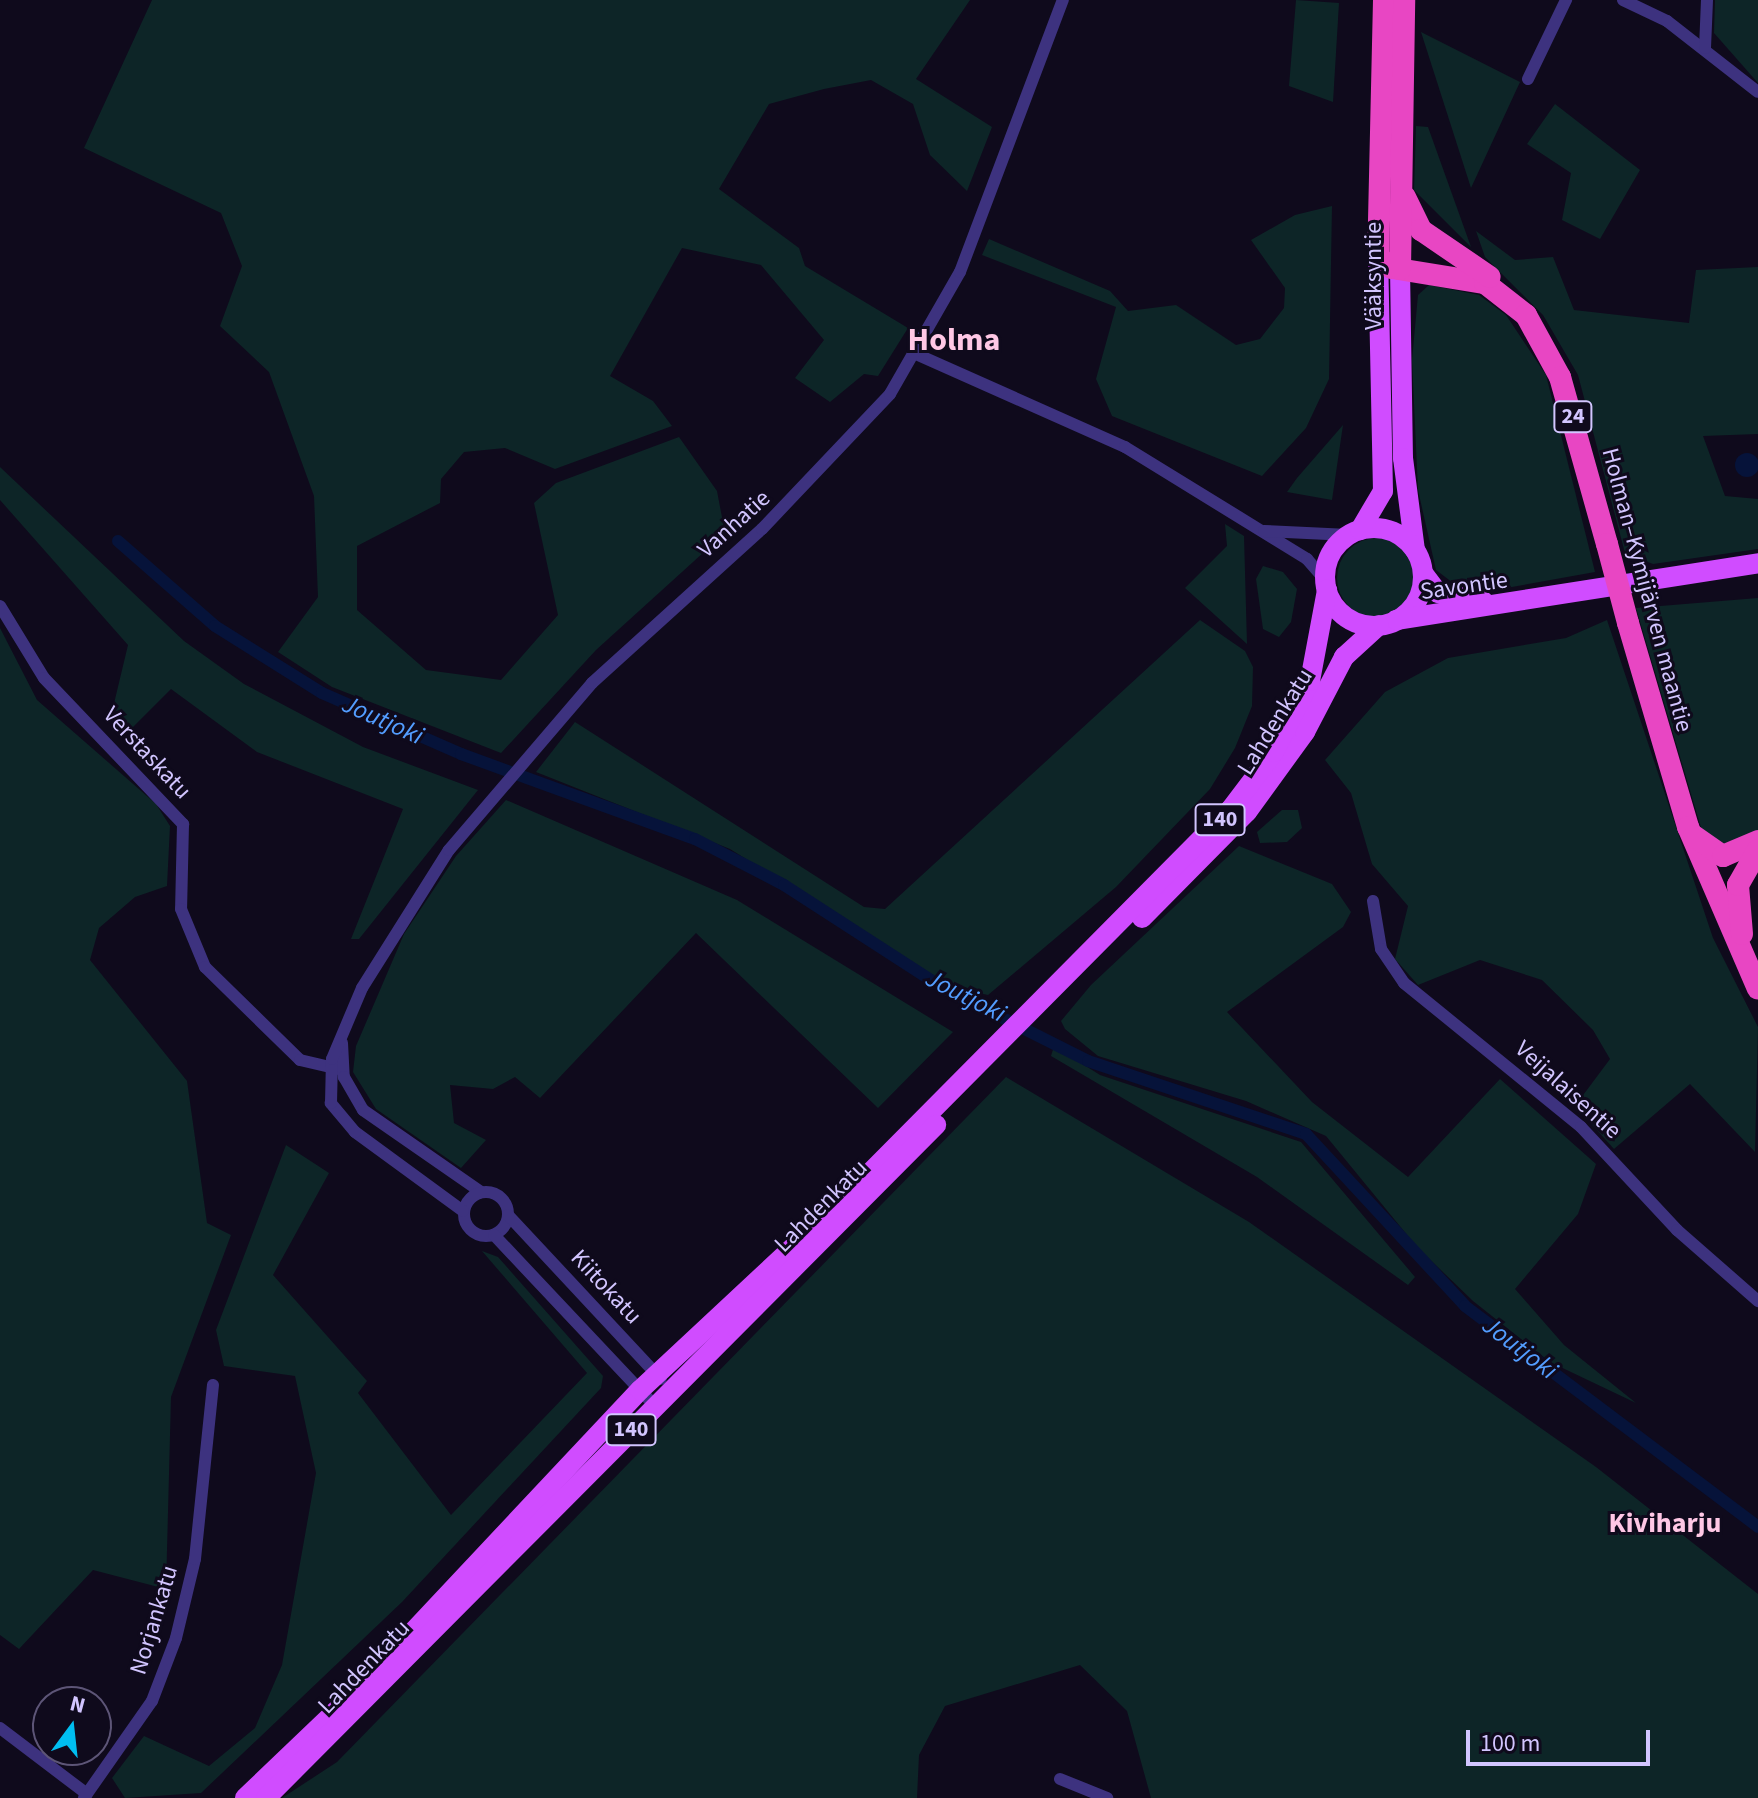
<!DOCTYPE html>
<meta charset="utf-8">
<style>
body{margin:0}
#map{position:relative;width:1758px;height:1798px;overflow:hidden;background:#0f0a1c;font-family:"Source Sans 3",sans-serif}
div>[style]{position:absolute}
.green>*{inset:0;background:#0d2527}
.round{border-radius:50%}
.water>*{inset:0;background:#06133a}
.canal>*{height:12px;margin:-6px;padding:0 6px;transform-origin:6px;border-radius:6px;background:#06133a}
.minor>*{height:12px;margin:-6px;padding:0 6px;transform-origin:6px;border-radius:6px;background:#3d327f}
.minor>.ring{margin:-6px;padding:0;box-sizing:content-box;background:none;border:12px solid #3d327f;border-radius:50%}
.primary>*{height:20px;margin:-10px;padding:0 10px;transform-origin:10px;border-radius:10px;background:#d04cff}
.primary>.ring{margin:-10px;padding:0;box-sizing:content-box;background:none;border:20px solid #d04cff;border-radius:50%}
.trunk>*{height:22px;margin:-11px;padding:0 11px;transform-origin:11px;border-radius:11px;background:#e846c3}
.trunk-bridge>*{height:22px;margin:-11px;padding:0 11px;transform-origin:11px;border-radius:11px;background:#e846c3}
span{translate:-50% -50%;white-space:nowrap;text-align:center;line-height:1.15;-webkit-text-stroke:6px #0f0a1c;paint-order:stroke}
.shield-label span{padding:2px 6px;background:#0f0a1c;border:2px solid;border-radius:6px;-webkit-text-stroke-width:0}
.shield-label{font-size:22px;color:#d2c5ff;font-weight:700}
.street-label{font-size:24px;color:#d2c5ff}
.water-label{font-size:26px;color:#539dff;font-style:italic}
.quarter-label{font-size:28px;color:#ffc7e5;font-weight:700}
.district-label{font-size:32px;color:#ffc7e5;font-weight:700}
.north{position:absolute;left:32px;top:1686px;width:80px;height:80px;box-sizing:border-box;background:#0f0a1c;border:2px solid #5d5577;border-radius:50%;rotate:15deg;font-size:22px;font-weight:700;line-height:32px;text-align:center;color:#d2c5ff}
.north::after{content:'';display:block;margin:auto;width:28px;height:36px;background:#00bef0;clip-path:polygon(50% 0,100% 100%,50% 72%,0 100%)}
.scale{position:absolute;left:1466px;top:1730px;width:184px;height:36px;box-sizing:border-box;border:4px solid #d2c5ff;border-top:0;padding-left:10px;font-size:24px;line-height:28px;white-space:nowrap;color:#d2c5ff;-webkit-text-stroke:6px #0f0a1c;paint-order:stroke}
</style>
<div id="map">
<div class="green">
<div style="clip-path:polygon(152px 0,970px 0,916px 79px,992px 127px,967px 191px,930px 155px,913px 104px,871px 80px,824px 89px,769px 104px,719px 189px,799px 248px,805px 266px,908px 328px,878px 376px,864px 374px,830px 402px,795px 378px,824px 340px,761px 265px,682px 248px,610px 376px,653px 401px,672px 426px,555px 469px,505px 448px,464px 452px,441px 479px,440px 503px,357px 546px,357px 610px,426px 670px,501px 680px,558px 615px,534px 503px,556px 483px,679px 437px,717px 491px,725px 533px,596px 650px,501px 753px,332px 687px,278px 652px,318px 597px,314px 496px,269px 372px,220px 326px,242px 266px,221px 213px,84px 148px)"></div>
<div style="clip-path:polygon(1296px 0,1339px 3px,1333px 102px,1289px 86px)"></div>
<div style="clip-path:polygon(1715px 0,1758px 0,1758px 83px,1714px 33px)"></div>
<div style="clip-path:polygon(1421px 32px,1520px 82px,1471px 188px)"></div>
<div style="clip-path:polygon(1555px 104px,1640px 170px,1600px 239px,1562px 220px,1571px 173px,1527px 144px)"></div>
<div style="clip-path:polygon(1416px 126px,1428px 127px,1471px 247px,1414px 190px)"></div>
<div style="clip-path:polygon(1332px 206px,1329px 379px,1306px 428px,1262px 476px,1112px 416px,1096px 379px,1116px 307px,982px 255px,989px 239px,1110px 291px,1128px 311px,1176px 305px,1236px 345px,1260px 339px,1284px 308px,1285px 288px,1251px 240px,1295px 215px)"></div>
<div style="clip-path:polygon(1476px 231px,1515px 260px,1553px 257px,1574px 310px,1689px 323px,1696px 270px,1758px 267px,1758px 434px,1703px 436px,1725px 496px,1758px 499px,1758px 549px,1653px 564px,1625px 553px,1578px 375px,1543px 315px,1485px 257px)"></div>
<div style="clip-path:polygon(1429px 285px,1479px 295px,1506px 315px,1546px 375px,1595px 572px,1495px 590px,1457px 586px,1436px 570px,1418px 490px,1412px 360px,1418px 295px)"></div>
<div style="clip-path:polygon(1343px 425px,1332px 500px,1287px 492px,1297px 478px)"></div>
<div style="clip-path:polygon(0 467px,184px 641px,244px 684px,363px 747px,478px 790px,359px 939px,351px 939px,403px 809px,257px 752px,171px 689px,131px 729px,111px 716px,128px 645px,0 500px)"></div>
<div style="clip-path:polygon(1225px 524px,1244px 536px,1247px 644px,1185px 588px,1227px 546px)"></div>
<div class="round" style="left:1337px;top:538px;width:80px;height:80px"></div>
<div style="clip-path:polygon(1263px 566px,1283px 572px,1297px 589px,1291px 622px,1279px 637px,1263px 629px,1256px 579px)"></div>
<div style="clip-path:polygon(1758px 598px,1758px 830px,1726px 848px,1702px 831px,1636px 608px)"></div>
<div style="clip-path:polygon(1200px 620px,1245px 651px,1253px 667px,1252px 706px,1235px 748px,1210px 789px,1116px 887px,988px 995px,949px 986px,730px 849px,536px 772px,575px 722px,864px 907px,885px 909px)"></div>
<div style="clip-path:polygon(1607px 620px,1713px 938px,1758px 1027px,1755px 1152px,1690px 1084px,1614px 1149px,1575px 1106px,1610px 1059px,1593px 1030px,1542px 980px,1480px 960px,1418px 985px,1395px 959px,1408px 906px,1372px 864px,1351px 793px,1325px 760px,1385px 692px,1448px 658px,1566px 638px)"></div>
<div style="clip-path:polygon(0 628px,37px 700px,156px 804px,170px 826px,167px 886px,135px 897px,99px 928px,90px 960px,187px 1081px,207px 1223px,231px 1235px,171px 1397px,166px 1589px,93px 1570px,19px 1649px,0 1635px)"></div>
<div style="clip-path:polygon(506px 800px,737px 900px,953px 1032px,878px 1108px,696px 933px,540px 1098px,515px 1077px,493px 1089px,450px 1085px,454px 1123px,486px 1140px,461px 1168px,376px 1109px,353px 1072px,356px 1046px,404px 934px,456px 856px)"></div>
<div style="clip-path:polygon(1282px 810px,1298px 810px,1302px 828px,1287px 842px,1260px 843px,1257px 832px)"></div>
<div style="clip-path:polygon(1239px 846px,1332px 884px,1351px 912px,1343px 927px,1227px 1012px,1312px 1102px,1408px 1177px,1500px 1079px,1596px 1164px,1578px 1214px,1515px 1289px,1564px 1345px,1636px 1403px,1550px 1362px,1473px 1301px,1417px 1247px,1326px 1136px,1246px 1101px,1098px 1056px,1065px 1029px,1061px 1021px,1091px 985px)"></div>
<div style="clip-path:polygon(1054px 1046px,1100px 1075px,1301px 1142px,1415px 1277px,1408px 1285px,1257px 1177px,1051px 1056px)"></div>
<div style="clip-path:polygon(1006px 1077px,1249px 1222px,1596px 1467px,1758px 1594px,1758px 1798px,1151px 1798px,1127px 1711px,1080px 1665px,945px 1706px,919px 1755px,917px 1798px,282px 1798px,337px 1762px)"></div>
<div style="clip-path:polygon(286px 1145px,329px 1173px,273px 1275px,367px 1381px,358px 1393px,451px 1515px,587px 1373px,482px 1251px,498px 1257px,603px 1376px,601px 1388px,402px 1602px,201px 1793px,125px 1798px,112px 1778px,144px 1736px,209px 1766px,255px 1728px,282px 1665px,316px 1473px,295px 1376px,224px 1366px,216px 1330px)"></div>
</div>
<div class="water">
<div class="round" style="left:1735px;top:453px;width:24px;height:24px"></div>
</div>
<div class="canal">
<div style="left:118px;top:541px;width:129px;rotate:41.2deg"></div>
<div style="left:215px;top:626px;width:126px;rotate:32.1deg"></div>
<div style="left:322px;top:693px;width:152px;rotate:23.7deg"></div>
<div style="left:461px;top:754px;width:249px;rotate:20deg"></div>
<div style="left:695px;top:839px;width:100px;rotate:27.3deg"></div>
<div style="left:784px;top:885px;width:192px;rotate:32.9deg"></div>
<div style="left:945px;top:989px;width:160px;rotate:26.7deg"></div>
<div style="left:1088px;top:1061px;width:230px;rotate:18.5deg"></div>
<div style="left:1306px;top:1134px;width:234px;rotate:47.2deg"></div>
<div style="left:1465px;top:1306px;width:367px;rotate:37deg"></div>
</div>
<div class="minor">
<div style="left:1623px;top:0;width:49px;rotate:25.5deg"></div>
<div style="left:1667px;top:21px;width:115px;rotate:38deg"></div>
<div style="left:1705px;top:48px;width:48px;rotate:-87.6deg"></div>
<div style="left:1528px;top:79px;width:88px;rotate:-64.3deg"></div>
<div style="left:916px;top:354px;width:229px;rotate:24deg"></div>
<div style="left:1125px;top:447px;width:214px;rotate:31.6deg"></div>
<div style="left:1307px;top:559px;width:29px;rotate:49deg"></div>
<div style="left:1264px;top:531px;width:85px;rotate:2.7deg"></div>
<div style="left:0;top:606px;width:84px;rotate:58.6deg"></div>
<div style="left:44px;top:678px;width:202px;rotate:46.4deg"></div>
<div style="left:183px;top:824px;width:85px;rotate:91.3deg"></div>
<div style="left:181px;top:909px;width:63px;rotate:67.5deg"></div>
<div style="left:205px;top:967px;width:133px;rotate:44.4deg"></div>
<div style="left:300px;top:1060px;width:44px;rotate:13.1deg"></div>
<div style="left:1373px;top:901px;width:49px;rotate:80.5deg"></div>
<div style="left:1381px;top:949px;width:41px;rotate:55.9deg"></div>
<div style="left:1404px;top:983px;width:228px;rotate:39.1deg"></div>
<div style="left:1581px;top:1127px;width:141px;rotate:47deg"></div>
<div style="left:1677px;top:1230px;width:108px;rotate:41.2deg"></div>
<div style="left:342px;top:1043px;width:34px;rotate:87deg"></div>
<div style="left:344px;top:1077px;width:38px;rotate:60deg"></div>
<div style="left:363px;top:1110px;width:144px;rotate:34.8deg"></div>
<div class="ring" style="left:464px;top:1192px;width:32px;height:32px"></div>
<div style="left:463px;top:1211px;width:134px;rotate:-143.8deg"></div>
<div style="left:355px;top:1132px;width:38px;rotate:-130deg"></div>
<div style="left:331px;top:1103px;width:44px;rotate:-88.7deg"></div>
<div style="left:332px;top:1059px;width:77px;rotate:-67.1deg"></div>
<div style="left:362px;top:988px;width:163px;rotate:-57.8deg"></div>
<div style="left:449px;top:850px;width:220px;rotate:-49.4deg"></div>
<div style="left:592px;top:683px;width:229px;rotate:-42.2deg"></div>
<div style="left:762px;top:529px;width:186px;rotate:-46.5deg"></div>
<div style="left:890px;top:394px;width:141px;rotate:-60.2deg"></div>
<div style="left:960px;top:272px;width:291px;rotate:-69.3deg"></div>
<div style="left:508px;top:1215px;width:224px;rotate:47deg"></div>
<div style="left:494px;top:1235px;width:235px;rotate:46.7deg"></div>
<div style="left:0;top:1728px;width:109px;rotate:37.2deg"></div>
<div style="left:1060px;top:1779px;width:51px;rotate:22deg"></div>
<div style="left:84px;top:1798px;width:118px;rotate:-55deg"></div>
<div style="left:152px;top:1701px;width:67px;rotate:-69.1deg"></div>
<div style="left:176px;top:1638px;width:81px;rotate:-76.5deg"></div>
<div style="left:195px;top:1559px;width:175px;rotate:-84.1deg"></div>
</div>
<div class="primary">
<div style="left:1400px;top:269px;width:189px;rotate:89.1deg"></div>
<div style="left:1403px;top:458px;width:93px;rotate:82.6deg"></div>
<div class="ring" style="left:1325px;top:528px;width:78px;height:78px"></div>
<div style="left:1360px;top:530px;width:45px;rotate:-59.5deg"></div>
<div style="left:1383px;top:491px;width:234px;rotate:-91.2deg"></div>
<div style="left:1423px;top:573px;width:25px;rotate:53deg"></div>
<div style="left:1438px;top:593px;width:46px;rotate:10.1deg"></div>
<div style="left:1396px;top:620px;width:366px;rotate:-8.9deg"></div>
<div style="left:1142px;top:918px;width:149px;rotate:-45.3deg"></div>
<div style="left:1247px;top:812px;width:99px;rotate:-54.1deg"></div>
<div style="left:1305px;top:732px;width:85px;rotate:-62.5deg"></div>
<div style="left:1344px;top:657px;width:47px;rotate:-42.4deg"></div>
<div style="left:245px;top:1798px;width:161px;rotate:-43.7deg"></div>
<div style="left:361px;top:1687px;width:407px;rotate:-46.8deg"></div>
<div style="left:640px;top:1390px;width:264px;rotate:-43deg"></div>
<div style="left:833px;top:1210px;width:564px;rotate:-45.22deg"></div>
<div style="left:1230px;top:810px;width:73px;rotate:-52.8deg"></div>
<div style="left:1274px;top:752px;width:80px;rotate:-63.1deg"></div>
<div style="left:1310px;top:681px;width:93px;rotate:-79.4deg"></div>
<div style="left:266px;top:1798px;width:950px;rotate:-45.13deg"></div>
</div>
<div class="trunk">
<div style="left:1384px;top:0;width:257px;rotate:91.3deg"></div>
<div style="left:1378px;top:257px;width:18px;rotate:38deg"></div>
<div style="left:1392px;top:268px;width:94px;rotate:9.2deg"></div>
<div style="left:1485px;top:283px;width:52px;rotate:38deg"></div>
<div style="left:1526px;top:315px;width:71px;rotate:61.3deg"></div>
<div style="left:1560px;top:377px;width:173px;rotate:74.3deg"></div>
<div style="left:1405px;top:197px;width:37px;rotate:64deg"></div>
<div style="left:1421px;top:230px;width:83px;rotate:34.3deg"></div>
<div style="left:1400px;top:269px;width:269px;rotate:-89.1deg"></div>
<div style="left:1628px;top:623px;width:213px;rotate:73.6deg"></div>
<div style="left:1688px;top:827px;width:176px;rotate:66.6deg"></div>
<div style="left:1694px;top:836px;width:35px;rotate:35deg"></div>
<div style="left:1723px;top:856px;width:38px;rotate:-23deg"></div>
<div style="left:1742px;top:934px;width:49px;rotate:-94.7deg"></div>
<div style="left:1738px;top:885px;width:40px;rotate:-60.3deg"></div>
</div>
<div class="trunk-bridge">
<div style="left:1607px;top:544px;width:82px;rotate:75.1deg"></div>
</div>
<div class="shield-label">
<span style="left:1573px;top:417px">24</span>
<span style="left:1220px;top:820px">140</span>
<span style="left:631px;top:1430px">140</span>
</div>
<div class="street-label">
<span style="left:1374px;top:276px;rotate:-90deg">Vääksyntie</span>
<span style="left:734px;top:524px;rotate:-42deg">Vanhatie</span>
<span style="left:1464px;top:586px;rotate:-8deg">Savontie</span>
<span style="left:1647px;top:590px;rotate:75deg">Holman–Kymijärven maantie</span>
<span style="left:1275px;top:722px;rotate:-58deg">Lahdenkatu</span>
<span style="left:147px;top:753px;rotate:47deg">Verstaskatu</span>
<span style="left:1568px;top:1090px;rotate:42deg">Veijalaisentie</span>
<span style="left:821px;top:1206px;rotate:-45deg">Lahdenkatu</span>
<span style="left:606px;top:1287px;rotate:47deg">Kiitokatu</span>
<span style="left:154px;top:1620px;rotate:-73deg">Norjankatu</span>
<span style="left:364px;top:1667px;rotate:-46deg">Lahdenkatu</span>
</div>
<div class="water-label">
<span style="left:383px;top:720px;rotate:24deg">Joutjoki</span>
<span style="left:966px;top:996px;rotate:27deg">Joutjoki</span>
<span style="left:1520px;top:1348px;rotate:37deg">Joutjoki</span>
</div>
<div class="quarter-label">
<span style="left:1665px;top:1523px">Kiviharju</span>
</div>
<div class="district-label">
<span style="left:954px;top:340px">Holma</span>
</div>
<div class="north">N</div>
<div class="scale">100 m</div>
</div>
